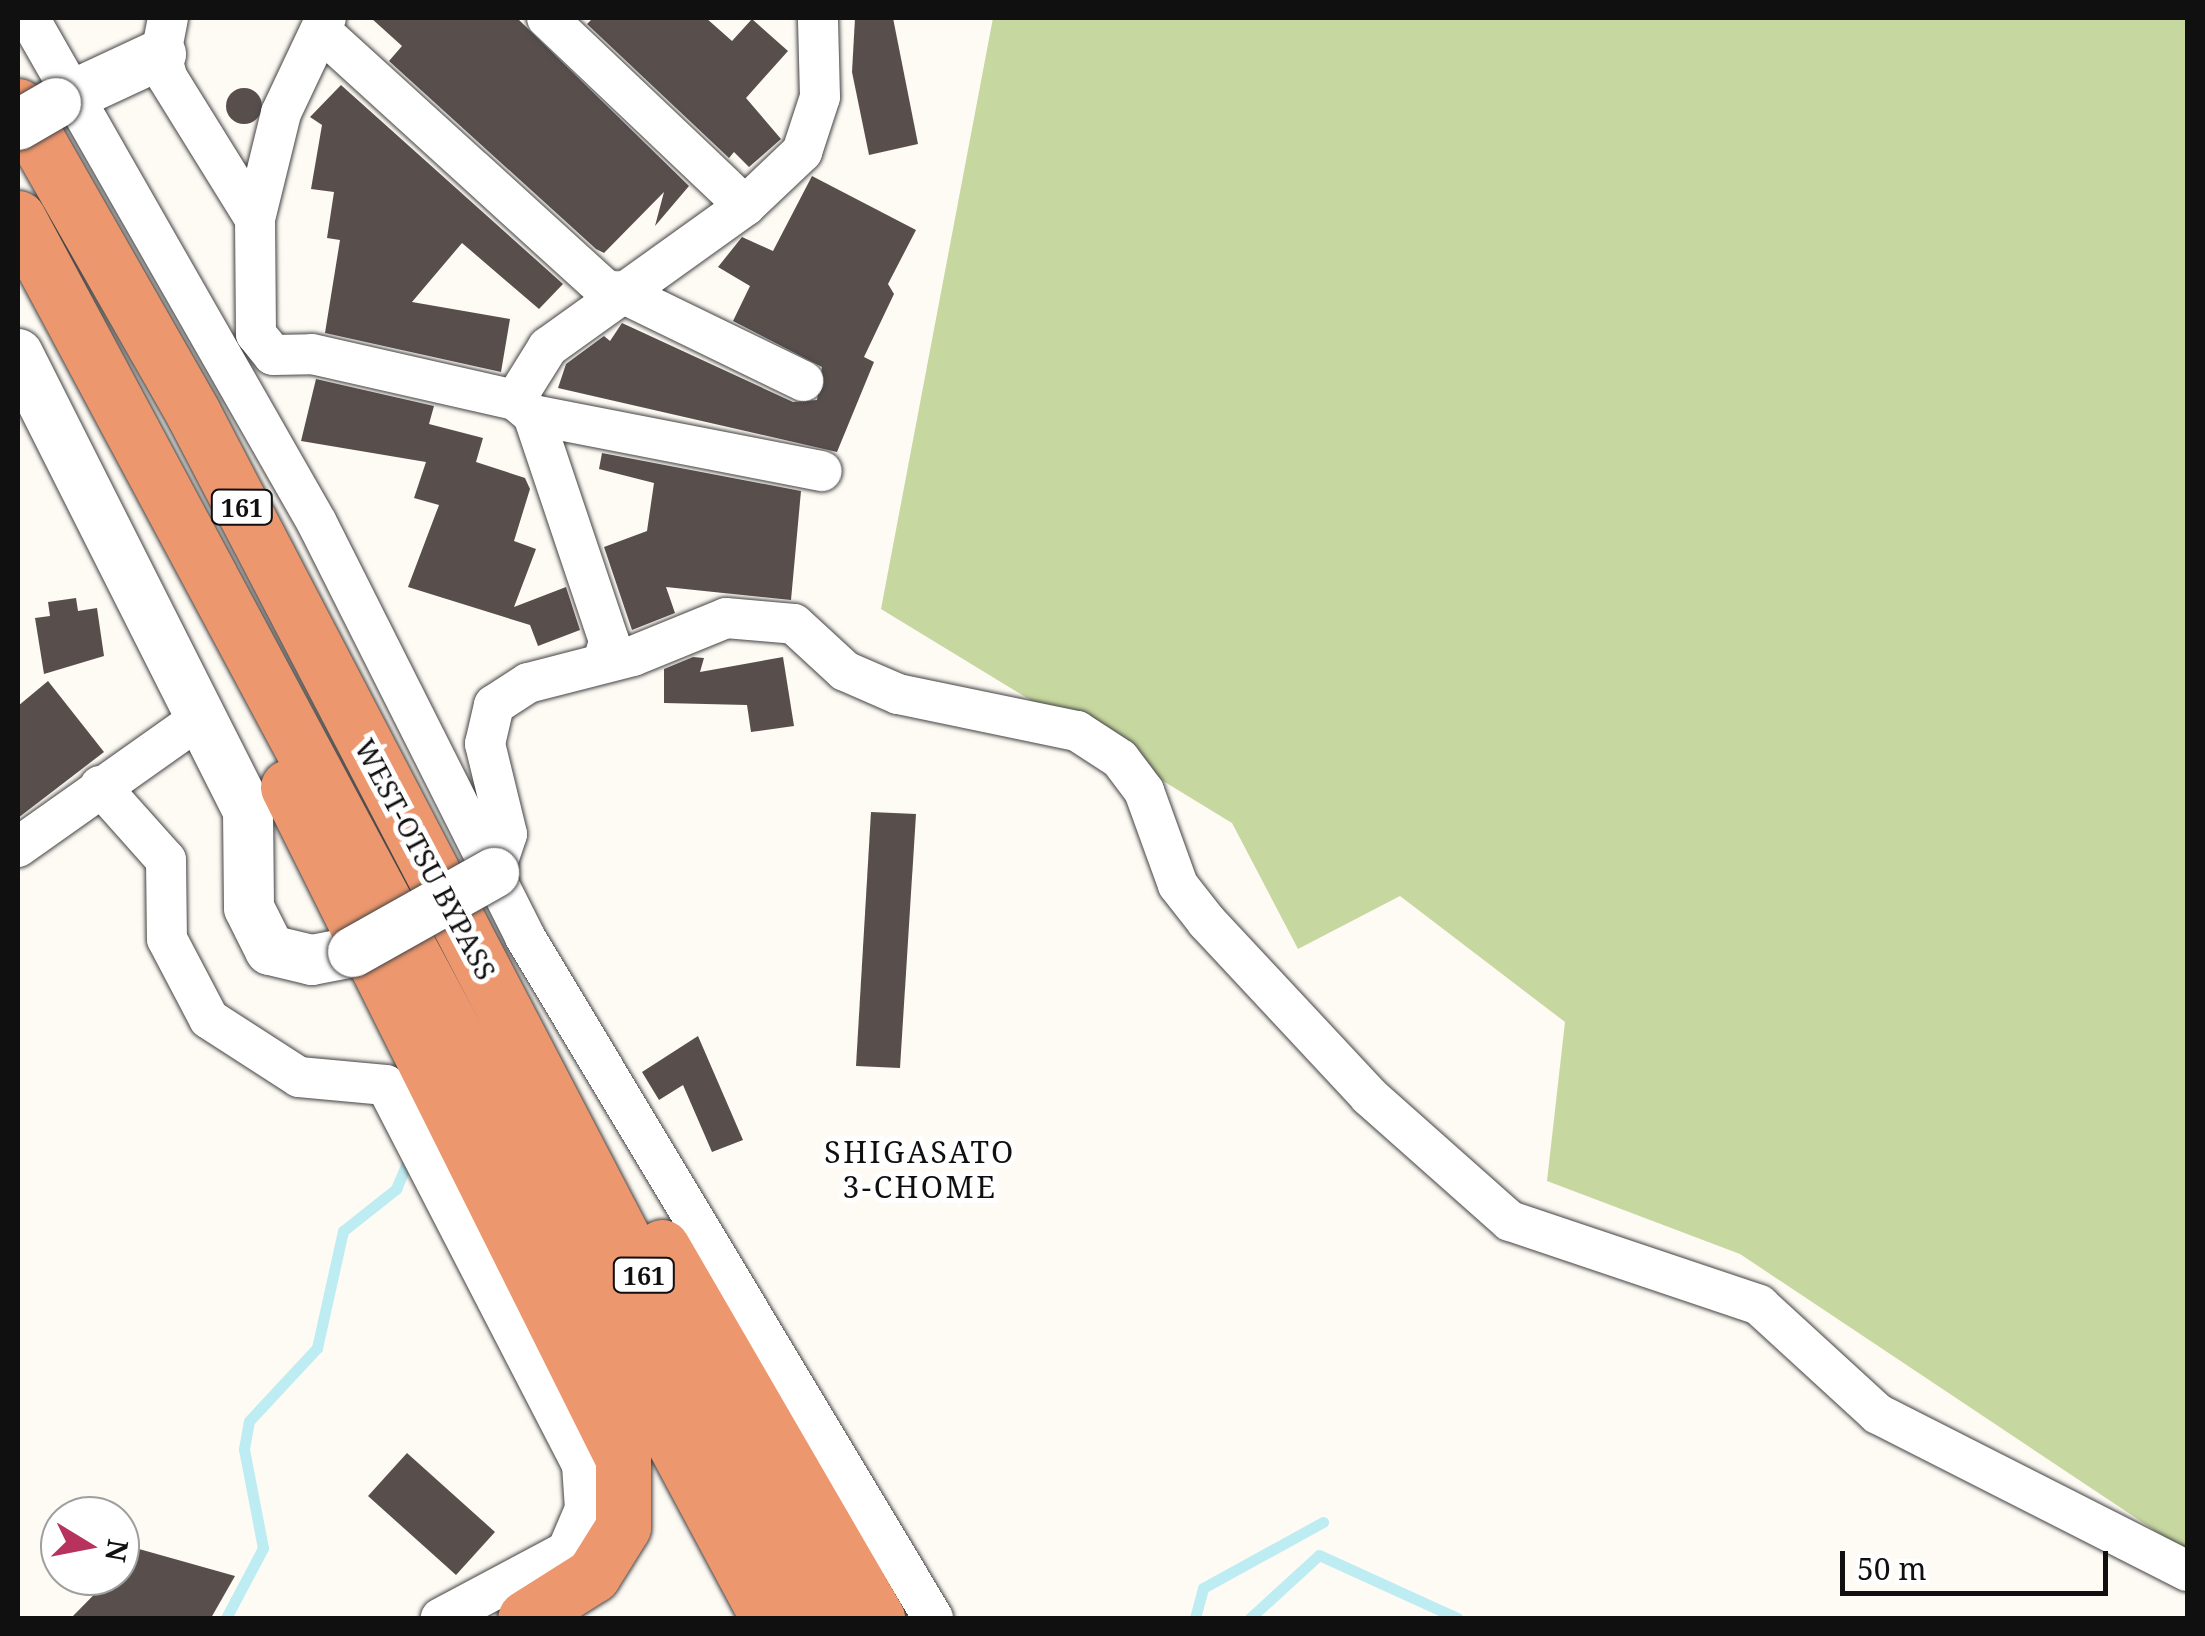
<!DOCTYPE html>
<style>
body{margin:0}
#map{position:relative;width:2205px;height:1636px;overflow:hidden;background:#fefaf4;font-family:"Noto Serif",serif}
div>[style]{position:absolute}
.forest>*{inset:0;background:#c7d7a0}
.stream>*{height:11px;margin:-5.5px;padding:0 5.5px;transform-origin:5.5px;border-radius:5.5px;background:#bdedf2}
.building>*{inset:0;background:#584f4d}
.round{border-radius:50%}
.roads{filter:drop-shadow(0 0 2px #434343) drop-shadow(0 0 2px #434343)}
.minor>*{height:40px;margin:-20px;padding:0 20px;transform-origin:20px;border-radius:20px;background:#fff}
.tertiary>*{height:50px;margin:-25px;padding:0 25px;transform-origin:25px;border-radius:25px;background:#fff}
.trunk>*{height:55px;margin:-27.5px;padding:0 27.5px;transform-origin:27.5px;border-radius:27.5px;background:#ec976e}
.bridges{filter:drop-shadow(0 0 2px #434343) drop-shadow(0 0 2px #434343)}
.tertiary-bridge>*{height:50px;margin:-25px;padding:0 25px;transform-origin:25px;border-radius:25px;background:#fff}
span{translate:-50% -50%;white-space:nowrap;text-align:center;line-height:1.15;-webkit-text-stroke:10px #fff;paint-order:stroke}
.shield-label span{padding:2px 8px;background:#fff;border:2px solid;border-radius:8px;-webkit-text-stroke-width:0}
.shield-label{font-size:25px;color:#101010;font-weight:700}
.street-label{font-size:28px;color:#101010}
.neighbourhood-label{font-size:30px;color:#101010;letter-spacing:2.5px}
.frame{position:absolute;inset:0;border:20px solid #101010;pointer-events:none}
.north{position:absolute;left:40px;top:1496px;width:100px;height:100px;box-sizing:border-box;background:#fff;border:2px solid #9f9f9f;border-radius:50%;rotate:100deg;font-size:28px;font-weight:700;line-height:40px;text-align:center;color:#101010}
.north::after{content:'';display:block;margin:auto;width:35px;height:45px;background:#b7325c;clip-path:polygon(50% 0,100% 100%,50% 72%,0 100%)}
.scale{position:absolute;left:1840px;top:1551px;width:268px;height:45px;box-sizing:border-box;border:5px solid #101010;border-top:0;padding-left:12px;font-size:30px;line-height:35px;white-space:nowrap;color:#101010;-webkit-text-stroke:8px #fff;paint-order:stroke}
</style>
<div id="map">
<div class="forest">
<div style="clip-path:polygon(993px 18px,2187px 18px,2187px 1552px,1740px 1254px,1547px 1181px,1565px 1022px,1400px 896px,1298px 949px,1232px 823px,881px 609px)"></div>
</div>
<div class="stream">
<div style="left:226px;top:1618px;width:79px;rotate:-62.1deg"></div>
<div style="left:263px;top:1548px;width:101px;rotate:-100.9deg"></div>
<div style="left:244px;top:1449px;width:28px;rotate:-80deg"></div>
<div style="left:249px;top:1421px;width:100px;rotate:-47deg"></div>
<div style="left:317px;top:1348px;width:120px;rotate:-77.5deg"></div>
<div style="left:343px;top:1231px;width:68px;rotate:-38.4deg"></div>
<div style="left:396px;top:1189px;width:28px;rotate:-67deg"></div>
<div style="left:1195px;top:1618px;width:31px;rotate:-75deg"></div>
<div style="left:1203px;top:1588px;width:137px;rotate:-28.8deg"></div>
<div style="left:1250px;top:1618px;width:93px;rotate:-42.4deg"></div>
<div style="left:1319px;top:1555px;width:152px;rotate:24.5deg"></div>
</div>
<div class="building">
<div style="clip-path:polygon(371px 18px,517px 18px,689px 186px,655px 226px,664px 192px,604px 253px,596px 249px,389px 61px,402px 46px)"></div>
<div style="clip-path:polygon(593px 18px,706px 18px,732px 41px,752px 19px,788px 51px,746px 98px,781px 139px,749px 167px,734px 152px,729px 158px,587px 24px)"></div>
<div style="clip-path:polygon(855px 18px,893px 18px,918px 144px,869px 155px,852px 72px)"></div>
<div style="clip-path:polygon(341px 85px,563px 284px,539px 309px,462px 243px,412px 302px,510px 319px,501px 372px,325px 333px,340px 240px,327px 238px,334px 192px,311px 189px,322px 125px,310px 117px)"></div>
<div class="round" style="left:226px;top:88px;width:36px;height:36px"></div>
<div style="clip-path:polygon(812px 176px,916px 230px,888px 284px,894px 294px,864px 357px,874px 362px,837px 452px,558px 388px,566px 364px,604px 336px,610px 341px,622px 323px,793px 402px,817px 400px,822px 367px,733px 321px,750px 286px,718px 267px,742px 237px,773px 251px)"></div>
<div style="clip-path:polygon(316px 379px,434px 406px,429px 424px,483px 438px,476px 462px,525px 478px,530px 489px,514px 541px,536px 549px,514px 607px,566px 587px,580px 630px,538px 646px,530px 625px,408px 587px,439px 505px,414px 498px,426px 462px,301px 441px)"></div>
<div style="clip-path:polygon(602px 453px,801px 491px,791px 600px,666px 587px,675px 613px,632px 630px,604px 547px,647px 531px,654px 483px,599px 469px)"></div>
<div style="clip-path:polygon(76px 598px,78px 611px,97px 608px,104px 656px,44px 674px,35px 618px,50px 616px,48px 602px)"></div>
<div style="clip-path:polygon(693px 657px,704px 658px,700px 672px,783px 657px,794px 726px,751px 732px,747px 705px,664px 703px,664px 669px)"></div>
<div style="clip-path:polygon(48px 681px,104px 752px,18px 818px,18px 706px)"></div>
<div style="clip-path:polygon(871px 812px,916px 814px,900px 1068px,856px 1066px)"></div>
<div style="clip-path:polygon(698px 1036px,743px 1140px,712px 1152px,683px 1085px,659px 1100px,642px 1072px)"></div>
<div style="clip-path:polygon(407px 1453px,495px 1532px,456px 1575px,368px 1496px)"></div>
<div style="clip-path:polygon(139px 1549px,235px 1576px,211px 1618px,71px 1618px)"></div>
</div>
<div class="roads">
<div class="minor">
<div style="left:29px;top:18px;width:581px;rotate:60.3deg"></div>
<div style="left:317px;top:523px;width:463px;rotate:63.3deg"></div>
<div style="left:525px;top:937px;width:794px;rotate:59.07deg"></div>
<div style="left:168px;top:18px;width:37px;rotate:101deg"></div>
<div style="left:161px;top:54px;width:24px;rotate:75deg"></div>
<div style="left:167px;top:77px;width:167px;rotate:58.2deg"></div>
<div style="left:255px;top:219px;width:115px;rotate:89.5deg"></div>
<div style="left:256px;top:334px;width:27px;rotate:51deg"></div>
<div style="left:273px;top:355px;width:39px;rotate:-1deg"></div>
<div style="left:312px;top:354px;width:208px;rotate:12.8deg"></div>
<div style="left:515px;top:400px;width:23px;rotate:40deg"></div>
<div style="left:533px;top:415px;width:238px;rotate:71.4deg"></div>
<div style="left:609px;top:641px;width:19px;rotate:106deg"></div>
<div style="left:547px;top:18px;width:273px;rotate:43.5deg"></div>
<div style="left:322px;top:32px;width:392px;rotate:42.3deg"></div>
<div style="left:255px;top:219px;width:109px;rotate:-76.2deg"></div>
<div style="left:281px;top:113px;width:105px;rotate:-64.7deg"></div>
<div style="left:618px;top:291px;width:206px;rotate:25.9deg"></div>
<div style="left:515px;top:400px;width:62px;rotate:-58.1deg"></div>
<div style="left:548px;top:347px;width:242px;rotate:-35.6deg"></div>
<div style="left:745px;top:206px;width:79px;rotate:-43.5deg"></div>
<div style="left:802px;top:152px;width:58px;rotate:-71.9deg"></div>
<div style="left:820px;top:97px;width:79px;rotate:-91.5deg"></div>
<div style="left:533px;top:415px;width:294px;rotate:11deg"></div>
<div style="left:100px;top:786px;width:99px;rotate:48.3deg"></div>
<div style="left:166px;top:860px;width:79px;rotate:89.3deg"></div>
<div style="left:167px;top:939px;width:90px;rotate:62.3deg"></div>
<div style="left:209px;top:1019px;width:107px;rotate:32.8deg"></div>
<div style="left:299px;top:1077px;width:87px;rotate:5.3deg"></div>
<div style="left:386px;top:1085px;width:428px;rotate:62.7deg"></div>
<div style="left:582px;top:1465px;width:44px;rotate:86.1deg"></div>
<div style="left:585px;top:1509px;width:46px;rotate:113.2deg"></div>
<div style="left:567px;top:1551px;width:143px;rotate:152deg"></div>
<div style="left:18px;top:847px;width:222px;rotate:-35.3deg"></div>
<div style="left:494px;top:873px;width:41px;rotate:-71.6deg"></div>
<div style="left:507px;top:834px;width:93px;rotate:-103.7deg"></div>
<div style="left:485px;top:744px;width:40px;rotate:-77deg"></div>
<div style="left:494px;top:705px;width:40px;rotate:-32.9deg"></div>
<div style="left:528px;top:683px;width:108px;rotate:-14.4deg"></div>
<div style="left:633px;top:656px;width:100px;rotate:-22.2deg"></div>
<div style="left:726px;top:618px;width:68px;rotate:5deg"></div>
<div style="left:794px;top:624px;width:69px;rotate:42.7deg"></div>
<div style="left:845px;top:671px;width:58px;rotate:23.5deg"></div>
<div style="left:898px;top:694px;width:183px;rotate:11.7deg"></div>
<div style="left:1077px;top:731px;width:51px;rotate:33.1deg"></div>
<div style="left:1120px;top:759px;width:40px;rotate:53deg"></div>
<div style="left:1144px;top:791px;width:100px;rotate:70.1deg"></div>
<div style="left:1178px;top:885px;width:47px;rotate:51.9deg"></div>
<div style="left:1207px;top:922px;width:238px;rotate:47deg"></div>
<div style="left:1369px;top:1096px;width:188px;rotate:41.6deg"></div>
<div style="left:1510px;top:1221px;width:263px;rotate:18.6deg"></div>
<div style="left:1759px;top:1305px;width:161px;rotate:42.5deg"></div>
<div style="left:1878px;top:1414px;width:347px;rotate:26.9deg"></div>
</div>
<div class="tertiary">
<div style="left:56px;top:103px;width:116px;rotate:-25deg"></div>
<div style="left:18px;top:354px;width:512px;rotate:63.28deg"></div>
<div style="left:248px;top:811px;width:97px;rotate:89.4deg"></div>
<div style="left:249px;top:908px;width:47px;rotate:63.4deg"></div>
<div style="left:270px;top:950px;width:43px;rotate:13.4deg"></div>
<div style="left:312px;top:960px;width:42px;rotate:-11deg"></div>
</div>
<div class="trunk">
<div style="left:18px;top:106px;width:353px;rotate:60.3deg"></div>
<div style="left:193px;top:413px;width:1359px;rotate:62.47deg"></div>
<div style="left:18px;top:218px;width:1588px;rotate:61.82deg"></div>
<div style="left:288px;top:787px;width:751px;rotate:63.5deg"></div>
<div style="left:623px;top:1459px;width:68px;rotate:90deg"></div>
<div style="left:623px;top:1527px;width:57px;rotate:122deg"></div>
<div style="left:593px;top:1575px;width:80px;rotate:147.7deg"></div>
<div style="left:662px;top:1247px;width:429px;rotate:59.9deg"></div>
</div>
</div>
<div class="bridges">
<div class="tertiary-bridge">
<div style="left:18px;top:125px;width:44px;rotate:-30.1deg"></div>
<div style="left:353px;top:952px;width:162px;rotate:-29.3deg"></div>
</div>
</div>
<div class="shield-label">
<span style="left:242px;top:507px">161</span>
<span style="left:644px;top:1275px">161</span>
</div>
<div class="street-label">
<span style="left:426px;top:859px;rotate:62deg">WEST-OTSU BYPASS</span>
</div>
<div class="neighbourhood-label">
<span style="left:920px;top:1169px">SHIGASATO<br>3-CHOME</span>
</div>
<div class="frame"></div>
<div class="north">N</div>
<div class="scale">50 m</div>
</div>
